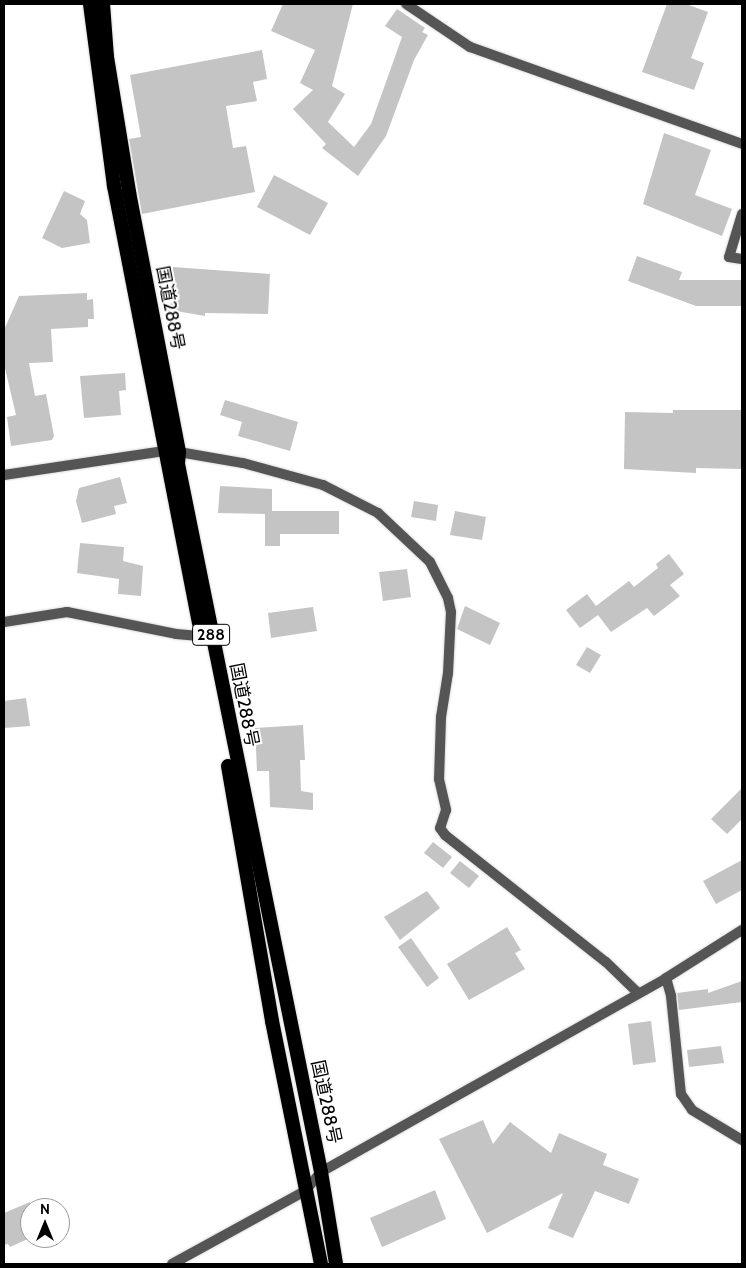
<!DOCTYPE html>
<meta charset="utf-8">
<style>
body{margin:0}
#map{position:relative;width:746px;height:1268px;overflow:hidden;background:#fff;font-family:Cabin,"Noto Sans JP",sans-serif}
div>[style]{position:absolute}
.building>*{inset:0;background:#c4c4c4}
.roads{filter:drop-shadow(0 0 1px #dbdbdb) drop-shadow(0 0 1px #dbdbdb)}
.minor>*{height:10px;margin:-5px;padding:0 5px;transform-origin:5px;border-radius:5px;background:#555}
.trunk>*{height:14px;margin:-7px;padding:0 7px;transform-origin:7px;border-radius:7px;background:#000}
span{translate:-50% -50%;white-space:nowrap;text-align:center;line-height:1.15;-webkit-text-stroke:4px #fff;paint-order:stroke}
.shield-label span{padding:1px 4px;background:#fff;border:1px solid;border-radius:4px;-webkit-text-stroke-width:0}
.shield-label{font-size:16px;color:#000;font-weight:700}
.street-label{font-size:18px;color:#000}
.frame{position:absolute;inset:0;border:5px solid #000;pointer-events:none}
.north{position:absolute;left:20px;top:1198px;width:50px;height:50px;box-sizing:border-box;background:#fff;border:1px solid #999;border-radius:50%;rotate:0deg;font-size:14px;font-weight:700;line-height:20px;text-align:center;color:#000}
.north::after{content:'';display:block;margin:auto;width:18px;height:22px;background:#000;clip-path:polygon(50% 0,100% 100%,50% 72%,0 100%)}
</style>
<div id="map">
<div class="building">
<div style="clip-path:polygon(283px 4px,353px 4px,332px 86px,345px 94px,328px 122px,354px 147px,371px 124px,402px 37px,385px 26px,397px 9px,425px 28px,422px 32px,428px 35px,414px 60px,386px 136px,358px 176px,322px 148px,326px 144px,293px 109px,313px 90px,300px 83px,315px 50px,271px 31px)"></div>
<div style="clip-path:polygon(667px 4px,686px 4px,708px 12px,691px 58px,704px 63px,694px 90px,642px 72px)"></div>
<div style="clip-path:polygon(262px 50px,267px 79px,253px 82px,257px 101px,226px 106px,233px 148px,246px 146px,255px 192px,142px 214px,129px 139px,141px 137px,130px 75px)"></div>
<div style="clip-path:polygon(664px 133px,711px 150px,695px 195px,732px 209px,722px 236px,643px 204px)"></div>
<div style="clip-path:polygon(274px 175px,328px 203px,310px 235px,257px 207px)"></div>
<div style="clip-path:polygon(64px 191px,85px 201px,80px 214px,87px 220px,90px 243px,62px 248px,42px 238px)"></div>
<div style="clip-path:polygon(637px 256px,682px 272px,679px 280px,742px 280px,742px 306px,696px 306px,628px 281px)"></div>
<div style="clip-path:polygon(173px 267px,270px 274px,268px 314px,205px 313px,205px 316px,170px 310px)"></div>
<div style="clip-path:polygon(87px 293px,87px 300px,93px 299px,94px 319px,88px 319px,88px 327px,51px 329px,53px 362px,29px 363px,35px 396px,46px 394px,54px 436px,52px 440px,11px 446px,7px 417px,16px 415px,4px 364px,4px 330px,19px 296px)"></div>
<div style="clip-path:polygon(125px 373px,126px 390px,119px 391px,121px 415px,84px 418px,80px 376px)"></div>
<div style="clip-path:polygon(225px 400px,298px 422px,290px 451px,238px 436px,242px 422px,220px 415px)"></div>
<div style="clip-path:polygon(673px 410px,742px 410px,742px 469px,696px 468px,696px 473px,624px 469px,625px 412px,673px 413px)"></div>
<div style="clip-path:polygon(120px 477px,127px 503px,114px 506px,116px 514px,82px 523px,76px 501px,79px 488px)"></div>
<div style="clip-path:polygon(220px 486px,272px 489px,272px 511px,339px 511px,339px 534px,280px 534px,280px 546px,265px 546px,265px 514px,218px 513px)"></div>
<div style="clip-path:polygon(414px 501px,438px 505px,436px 521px,411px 517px)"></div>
<div style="clip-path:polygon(455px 511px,486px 517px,482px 540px,450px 535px)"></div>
<div style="clip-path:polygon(80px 543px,124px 547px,123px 561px,143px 566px,141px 596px,118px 594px,119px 579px,77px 573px)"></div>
<div style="clip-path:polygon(669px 554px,684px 574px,670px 585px,680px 596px,654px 616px,647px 608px,611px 632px,598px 615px,580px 628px,566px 610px,587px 594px,596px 606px,629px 581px,634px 587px,658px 568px,656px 564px)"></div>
<div style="clip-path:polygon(407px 569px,411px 597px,383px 601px,379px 572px)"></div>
<div style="clip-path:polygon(465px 606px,500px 623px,490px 645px,457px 629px)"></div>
<div style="clip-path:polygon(313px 607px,317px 631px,271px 638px,268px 613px)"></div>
<div style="clip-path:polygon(587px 647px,601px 655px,590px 673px,576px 665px)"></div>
<div style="clip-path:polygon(26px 698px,30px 726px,4px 728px,4px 701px)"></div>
<div style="clip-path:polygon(303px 725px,305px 760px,300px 760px,301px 791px,313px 793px,313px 810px,270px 807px,269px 771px,257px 771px,255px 728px)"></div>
<div style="clip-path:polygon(742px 788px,742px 819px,727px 834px,711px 819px)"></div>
<div style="clip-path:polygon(433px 842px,452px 857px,443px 868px,424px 853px)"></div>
<div style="clip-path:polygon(742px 860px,742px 890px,716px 904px,703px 881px)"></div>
<div style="clip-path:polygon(460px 861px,479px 876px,469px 888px,450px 873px)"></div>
<div style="clip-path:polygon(427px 891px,440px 908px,400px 940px,384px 917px)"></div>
<div style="clip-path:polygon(507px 927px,521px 950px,515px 953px,525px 969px,469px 1000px,447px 964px)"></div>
<div style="clip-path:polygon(411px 938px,439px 978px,427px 987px,398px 947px)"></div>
<div style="clip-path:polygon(742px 981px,742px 1002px,679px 1010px,677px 993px,708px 989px,708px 993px)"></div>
<div style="clip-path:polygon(651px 1021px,656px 1062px,633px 1065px,628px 1024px)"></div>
<div style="clip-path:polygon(721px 1046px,724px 1063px,689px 1067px,687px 1050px)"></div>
<div style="clip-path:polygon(483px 1120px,493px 1144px,510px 1122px,551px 1153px,559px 1133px,607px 1154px,603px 1165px,639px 1179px,629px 1204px,595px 1191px,573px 1238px,548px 1228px,563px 1193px,487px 1233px,439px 1139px)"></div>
<div style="clip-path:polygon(435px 1190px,446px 1219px,382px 1247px,370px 1218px)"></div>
<div style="clip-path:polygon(30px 1202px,30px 1238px,10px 1247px,8px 1244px,4px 1245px,4px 1213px)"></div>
</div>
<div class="roads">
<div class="minor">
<div style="left:406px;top:4px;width:77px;rotate:33.9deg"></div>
<div style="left:470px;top:47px;width:289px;rotate:19.6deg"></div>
<div style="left:742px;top:214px;width:45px;rotate:106.8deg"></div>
<div style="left:729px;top:257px;width:13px;rotate:9deg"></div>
<div style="left:179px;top:452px;width:65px;rotate:9.8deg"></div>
<div style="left:243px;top:463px;width:83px;rotate:15.4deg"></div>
<div style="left:323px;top:485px;width:62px;rotate:27deg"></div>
<div style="left:378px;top:513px;width:71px;rotate:43.3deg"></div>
<div style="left:430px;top:562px;width:40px;rotate:63.4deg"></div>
<div style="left:448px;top:598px;width:14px;rotate:78deg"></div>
<div style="left:451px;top:612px;width:61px;rotate:92.8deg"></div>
<div style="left:448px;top:673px;width:45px;rotate:99deg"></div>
<div style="left:441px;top:717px;width:62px;rotate:91.8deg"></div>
<div style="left:439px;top:779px;width:32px;rotate:77deg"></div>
<div style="left:446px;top:810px;width:19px;rotate:108deg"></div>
<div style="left:440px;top:828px;width:9px;rotate:54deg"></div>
<div style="left:445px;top:835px;width:205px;rotate:38.3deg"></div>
<div style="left:606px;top:962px;width:43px;rotate:44.1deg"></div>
<div style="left:4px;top:475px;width:162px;rotate:-8.5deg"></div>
<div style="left:4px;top:622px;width:64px;rotate:-9deg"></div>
<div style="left:67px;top:612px;width:111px;rotate:11.4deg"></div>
<div style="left:176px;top:634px;width:35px;rotate:5deg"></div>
<div style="left:666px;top:978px;width:19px;rotate:74deg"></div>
<div style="left:671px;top:996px;width:99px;rotate:84.2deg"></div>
<div style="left:681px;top:1094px;width:19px;rotate:55deg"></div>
<div style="left:692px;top:1110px;width:58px;rotate:31deg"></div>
<div style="left:172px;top:1264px;width:152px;rotate:-28.8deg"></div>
<div style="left:305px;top:1191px;width:25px;rotate:-50deg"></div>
<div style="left:321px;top:1172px;width:396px;rotate:-29.3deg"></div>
<div style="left:666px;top:978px;width:90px;rotate:-32.3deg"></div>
</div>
<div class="trunk">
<div style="left:90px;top:4px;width:184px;rotate:82.5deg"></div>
<div style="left:114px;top:186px;width:445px;rotate:79deg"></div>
<div style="left:103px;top:4px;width:53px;rotate:85.7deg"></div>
<div style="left:107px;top:57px;width:137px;rotate:80.7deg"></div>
<div style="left:129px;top:192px;width:265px;rotate:79.1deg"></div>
<div style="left:179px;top:452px;width:12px;rotate:95deg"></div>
<div style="left:178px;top:464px;width:722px;rotate:78.58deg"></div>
<div style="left:321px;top:1172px;width:93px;rotate:80.7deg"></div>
<div style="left:228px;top:766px;width:259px;rotate:80.2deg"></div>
<div style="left:272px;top:1021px;width:248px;rotate:78.6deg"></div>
</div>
</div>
<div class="shield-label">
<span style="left:211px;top:635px">288</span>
</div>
<div class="street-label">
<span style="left:170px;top:308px;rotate:79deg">国道288号</span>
<span style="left:244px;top:705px;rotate:79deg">国道288号</span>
<span style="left:326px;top:1102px;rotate:78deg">国道288号</span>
</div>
<div class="frame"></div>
<div class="north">N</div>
</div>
